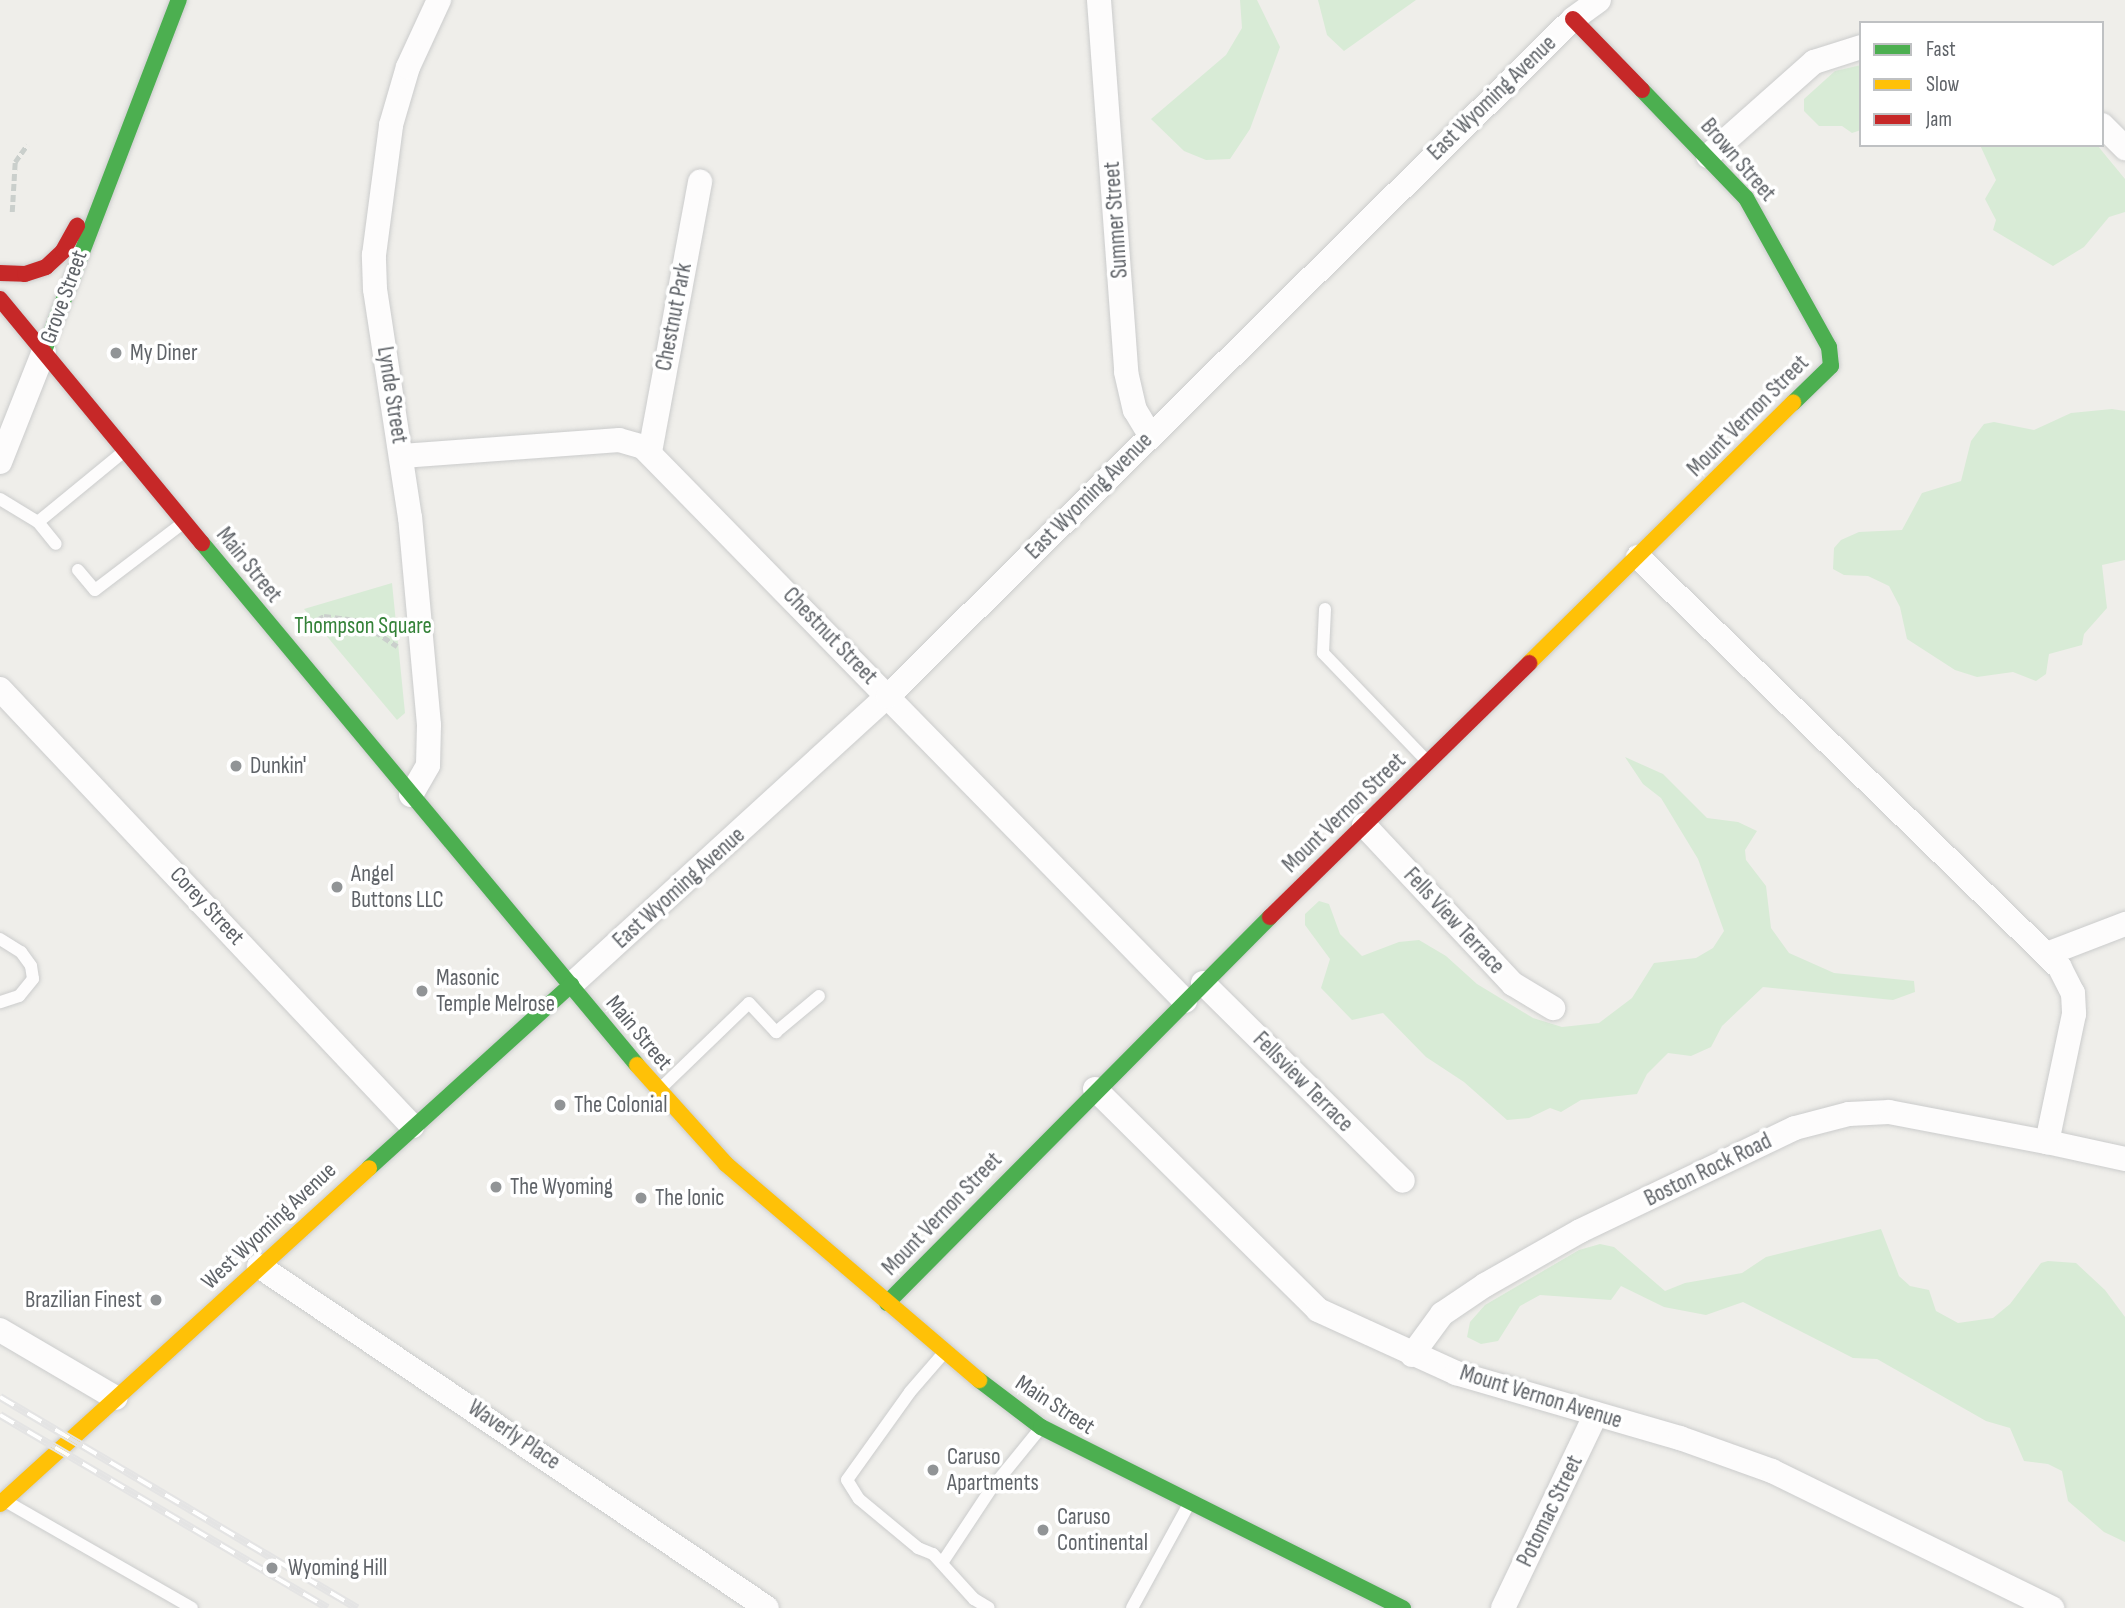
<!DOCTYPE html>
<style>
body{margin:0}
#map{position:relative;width:2125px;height:1608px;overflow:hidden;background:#efeeea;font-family:"Sofia Sans Condensed",sans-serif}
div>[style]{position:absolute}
.green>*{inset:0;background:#d8ebd6}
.path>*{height:4.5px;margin-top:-2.25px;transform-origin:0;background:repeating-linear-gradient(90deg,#cacfcc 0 7px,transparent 0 10.5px)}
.roads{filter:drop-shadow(0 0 2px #cbcccc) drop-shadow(0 0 2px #cbcccc)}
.lane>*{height:12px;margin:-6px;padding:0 6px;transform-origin:6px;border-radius:6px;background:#fdfcfc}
.street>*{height:24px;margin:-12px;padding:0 12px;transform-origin:12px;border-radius:12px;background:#fdfcfc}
.fast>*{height:16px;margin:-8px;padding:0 8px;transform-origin:8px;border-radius:8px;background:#4caf50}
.slow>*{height:16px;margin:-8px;padding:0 8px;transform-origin:8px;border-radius:8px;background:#ffc107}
.jam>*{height:16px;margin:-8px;padding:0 8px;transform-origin:8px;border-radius:8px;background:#c62828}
.rail>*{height:8px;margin-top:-4px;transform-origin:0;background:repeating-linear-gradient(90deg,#fff 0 16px,#e4e4e4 0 32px);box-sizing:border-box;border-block:2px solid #e4e4e4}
.dots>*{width:19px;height:19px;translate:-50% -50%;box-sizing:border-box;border:4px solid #fff;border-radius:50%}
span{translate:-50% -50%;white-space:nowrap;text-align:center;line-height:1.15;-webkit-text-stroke:7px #fff;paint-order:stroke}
.street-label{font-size:23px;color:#5f6368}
.poi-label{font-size:23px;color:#5f6368}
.left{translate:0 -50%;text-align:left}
.right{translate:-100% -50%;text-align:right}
.park-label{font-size:23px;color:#348238}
.legend{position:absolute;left:1859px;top:21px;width:245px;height:126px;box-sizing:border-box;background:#fff;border:2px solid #bfc1c3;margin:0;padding:9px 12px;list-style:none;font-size:21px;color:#5f6368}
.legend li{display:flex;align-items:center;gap:14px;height:35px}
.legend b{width:35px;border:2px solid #bfc1c3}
</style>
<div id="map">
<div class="green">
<div style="clip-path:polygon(1240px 0,1257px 0,1280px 47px,1250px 129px,1230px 159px,1206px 160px,1184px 151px,1151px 119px,1226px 55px,1242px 28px)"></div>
<div style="clip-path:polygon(1318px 0,1416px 0,1344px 51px,1327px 35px)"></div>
<div style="clip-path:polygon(1861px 65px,1861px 130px,1852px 133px,1842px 126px,1819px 126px,1804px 111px,1804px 99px,1835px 71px)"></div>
<div style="clip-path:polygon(1980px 145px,2097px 145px,2125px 179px,2125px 212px,2109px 217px,2084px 247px,2053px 266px,1993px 230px,1996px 220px,1985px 199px,1996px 180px)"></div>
<div style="clip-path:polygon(2112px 409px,2125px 411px,2125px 560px,2102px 565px,2107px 608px,2084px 634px,2082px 645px,2049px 654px,2046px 674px,2036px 681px,2013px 672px,1977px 677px,1955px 670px,1907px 639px,1900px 607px,1889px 586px,1868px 576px,1844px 575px,1833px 569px,1834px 548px,1841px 540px,1859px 532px,1902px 530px,1922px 493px,1961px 481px,1971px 441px,1984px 424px,1994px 422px,2034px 430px,2071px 413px)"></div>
<div style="clip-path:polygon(392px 583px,405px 713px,397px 720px,304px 609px)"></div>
<div style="clip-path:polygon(1625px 757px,1663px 774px,1707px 818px,1738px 822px,1757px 831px,1745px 850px,1746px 860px,1766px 886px,1771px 928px,1789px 953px,1834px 973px,1914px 981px,1915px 992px,1893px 1000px,1763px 987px,1722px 1026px,1711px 1047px,1691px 1056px,1668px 1053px,1647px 1074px,1637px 1094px,1581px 1100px,1561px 1112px,1550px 1108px,1529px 1118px,1507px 1120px,1464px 1082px,1426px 1057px,1383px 1013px,1352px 1020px,1321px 988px,1330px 959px,1305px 925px,1305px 914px,1319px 901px,1329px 904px,1340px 934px,1362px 956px,1399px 942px,1419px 940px,1446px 956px,1477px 984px,1533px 1018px,1562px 1027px,1599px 1023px,1632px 998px,1654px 963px,1696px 958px,1713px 948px,1724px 931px,1698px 859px,1661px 798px,1643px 784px)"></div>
<div style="clip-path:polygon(1881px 1229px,1899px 1276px,1910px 1286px,1929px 1290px,1936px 1311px,1958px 1323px,1993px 1318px,2010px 1304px,2041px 1263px,2048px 1261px,2076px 1263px,2105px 1290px,2125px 1317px,2125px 1542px,2104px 1532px,2068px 1501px,2062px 1471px,2048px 1464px,2024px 1461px,2010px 1428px,1986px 1421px,1877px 1359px,1853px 1358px,1743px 1302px,1706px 1315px,1664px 1307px,1621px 1286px,1611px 1300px,1540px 1295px,1520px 1306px,1498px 1341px,1481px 1344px,1467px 1337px,1470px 1322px,1485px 1305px,1579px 1250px,1600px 1244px,1614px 1247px,1665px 1291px,1685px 1283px,1742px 1273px,1766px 1257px)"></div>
</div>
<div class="path">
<div style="left:12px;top:212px;width:50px;rotate:-86.6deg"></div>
<div style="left:15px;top:162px;width:21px;rotate:-55deg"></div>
<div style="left:308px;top:625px;width:18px;rotate:-29deg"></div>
<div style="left:324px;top:616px;width:33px;rotate:7deg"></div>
<div style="left:357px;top:620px;width:48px;rotate:33deg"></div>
</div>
<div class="roads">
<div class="lane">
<div style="left:0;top:499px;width:44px;rotate:31.2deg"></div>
<div style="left:38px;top:522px;width:28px;rotate:51deg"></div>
<div style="left:38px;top:522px;width:109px;rotate:-39.4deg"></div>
<div style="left:78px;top:570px;width:26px;rotate:50deg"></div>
<div style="left:95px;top:590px;width:111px;rotate:-37.3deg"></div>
<div style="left:1325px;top:609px;width:44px;rotate:92.6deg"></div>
<div style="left:1323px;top:653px;width:151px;rotate:46.1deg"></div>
<div style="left:0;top:939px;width:25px;rotate:32deg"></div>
<div style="left:21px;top:952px;width:17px;rotate:54deg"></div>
<div style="left:31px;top:966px;width:13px;rotate:81deg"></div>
<div style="left:33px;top:979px;width:22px;rotate:129deg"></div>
<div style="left:19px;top:996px;width:20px;rotate:162deg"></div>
<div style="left:661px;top:1088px;width:122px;rotate:-44deg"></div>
<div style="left:749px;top:1003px;width:40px;rotate:47deg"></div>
<div style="left:776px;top:1032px;width:56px;rotate:-39.9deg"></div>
<div style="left:942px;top:1355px;width:49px;rotate:130.9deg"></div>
<div style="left:910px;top:1392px;width:108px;rotate:125.6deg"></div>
<div style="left:847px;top:1480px;width:22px;rotate:58deg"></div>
<div style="left:859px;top:1499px;width:77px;rotate:39.7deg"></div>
<div style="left:918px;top:1548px;width:16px;rotate:22deg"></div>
<div style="left:933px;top:1554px;width:61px;rotate:47.7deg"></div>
<div style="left:974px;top:1599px;width:17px;rotate:31deg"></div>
<div style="left:7px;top:1502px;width:213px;rotate:29.8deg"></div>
<div style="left:942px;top:1563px;width:89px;rotate:-56.5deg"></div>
<div style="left:991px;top:1489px;width:76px;rotate:-50.9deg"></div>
<div style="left:1132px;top:1608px;width:119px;rotate:-61.3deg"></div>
</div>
<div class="street">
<div style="left:1099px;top:0;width:373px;rotate:85.8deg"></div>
<div style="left:1126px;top:372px;width:39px;rotate:77deg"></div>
<div style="left:1135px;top:410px;width:29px;rotate:59deg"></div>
<div style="left:2102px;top:125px;width:33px;rotate:45deg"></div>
<div style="left:1708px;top:156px;width:142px;rotate:-41.6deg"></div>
<div style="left:1814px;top:62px;width:49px;rotate:-17.7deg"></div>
<div style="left:650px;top:452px;width:275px;rotate:-79.5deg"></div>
<div style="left:402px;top:456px;width:218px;rotate:-4.2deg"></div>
<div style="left:619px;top:440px;width:25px;rotate:16deg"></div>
<div style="left:643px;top:447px;width:775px;rotate:45.63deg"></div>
<div style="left:0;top:462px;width:119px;rotate:-68.4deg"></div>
<div style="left:1638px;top:557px;width:589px;rotate:44.24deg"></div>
<div style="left:2060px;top:968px;width:28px;rotate:63deg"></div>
<div style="left:2073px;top:993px;width:21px;rotate:87deg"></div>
<div style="left:2074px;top:1014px;width:131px;rotate:101.9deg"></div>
<div style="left:2047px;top:1142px;width:80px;rotate:12.3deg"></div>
<div style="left:0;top:689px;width:601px;rotate:46.69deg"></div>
<div style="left:411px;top:795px;width:34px;rotate:-60deg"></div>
<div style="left:428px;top:765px;width:40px;rotate:-88.6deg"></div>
<div style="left:429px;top:725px;width:208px;rotate:-95.2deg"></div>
<div style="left:410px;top:518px;width:232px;rotate:-98.7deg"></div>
<div style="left:375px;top:289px;width:34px;rotate:-92deg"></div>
<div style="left:374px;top:255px;width:131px;rotate:-82.5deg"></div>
<div style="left:391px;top:125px;width:60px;rotate:-73.7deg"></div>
<div style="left:408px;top:67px;width:74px;rotate:-65.2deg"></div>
<div style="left:1364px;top:825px;width:218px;rotate:46.9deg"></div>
<div style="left:1513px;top:984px;width:47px;rotate:31deg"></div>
<div style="left:2047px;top:954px;width:84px;rotate:-21deg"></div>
<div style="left:1203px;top:983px;width:281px;rotate:44.7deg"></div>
<div style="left:571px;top:985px;width:429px;rotate:-42.4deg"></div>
<div style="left:888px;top:696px;width:963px;rotate:-44.66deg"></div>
<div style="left:1573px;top:19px;width:32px;rotate:-36deg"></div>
<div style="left:1095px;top:1089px;width:314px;rotate:44.7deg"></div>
<div style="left:1318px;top:1310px;width:152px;rotate:24.5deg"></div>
<div style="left:1456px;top:1373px;width:233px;rotate:16.2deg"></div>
<div style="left:1680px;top:1438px;width:98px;rotate:19.7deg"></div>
<div style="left:1772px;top:1471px;width:312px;rotate:26.1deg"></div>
<div style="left:259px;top:1266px;width:612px;rotate:33.95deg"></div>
<div style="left:0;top:1330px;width:134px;rotate:30.4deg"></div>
<div style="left:1412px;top:1355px;width:51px;rotate:-53.8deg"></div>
<div style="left:1442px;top:1314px;width:52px;rotate:-34deg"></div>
<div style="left:1485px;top:1285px;width:109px;rotate:-29.6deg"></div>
<div style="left:1580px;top:1231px;width:238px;rotate:-25.6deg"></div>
<div style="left:1795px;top:1128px;width:56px;rotate:-14.5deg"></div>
<div style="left:1849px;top:1114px;width:40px;rotate:-2.9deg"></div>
<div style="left:1889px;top:1112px;width:161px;rotate:10.8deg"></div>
<div style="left:1503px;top:1608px;width:215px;rotate:-64.4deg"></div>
</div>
<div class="fast">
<div style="left:1642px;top:90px;width:150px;rotate:46.1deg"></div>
<div style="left:1746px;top:198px;width:171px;rotate:60.9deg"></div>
<div style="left:1829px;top:347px;width:19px;rotate:84deg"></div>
<div style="left:1831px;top:366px;width:53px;rotate:135.8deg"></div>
<div style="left:44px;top:351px;width:376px;rotate:-69deg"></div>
<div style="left:202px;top:543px;width:679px;rotate:50.19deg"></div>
<div style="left:369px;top:1168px;width:273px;rotate:-42.2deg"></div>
<div style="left:887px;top:1303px;width:544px;rotate:-45.22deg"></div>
<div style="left:979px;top:1380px;width:78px;rotate:37.2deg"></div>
<div style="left:1041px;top:1427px;width:405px;rotate:26.6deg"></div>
</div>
<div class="slow">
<div style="left:1529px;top:663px;width:371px;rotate:-44.6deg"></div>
<div style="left:637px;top:1065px;width:133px;rotate:48deg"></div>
<div style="left:726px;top:1164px;width:333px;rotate:40.5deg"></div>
<div style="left:0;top:1504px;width:499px;rotate:-42.3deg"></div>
</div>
<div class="jam">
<div style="left:1573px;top:19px;width:99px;rotate:45.8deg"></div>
<div style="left:0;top:273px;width:25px;rotate:2deg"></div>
<div style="left:25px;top:274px;width:22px;rotate:-18deg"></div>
<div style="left:46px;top:267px;width:23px;rotate:-43deg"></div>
<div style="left:63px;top:251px;width:29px;rotate:-61deg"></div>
<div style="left:0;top:299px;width:317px;rotate:50.4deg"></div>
<div style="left:1270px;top:917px;width:363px;rotate:-44.4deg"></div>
</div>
</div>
<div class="rail">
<div style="left:0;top:1397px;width:415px;rotate:30.6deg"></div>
<div style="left:0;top:1415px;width:380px;rotate:30.5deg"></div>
</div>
<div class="dots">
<div style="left:116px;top:353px;background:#919496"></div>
<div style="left:236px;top:766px;background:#919496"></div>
<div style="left:337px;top:887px;background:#919496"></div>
<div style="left:422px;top:991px;background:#919496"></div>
<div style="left:560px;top:1105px;background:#919496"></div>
<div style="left:496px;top:1187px;background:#919496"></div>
<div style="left:641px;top:1198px;background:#919496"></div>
<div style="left:156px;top:1300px;background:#919496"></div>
<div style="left:933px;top:1470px;background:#919496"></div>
<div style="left:1043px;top:1530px;background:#919496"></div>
<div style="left:272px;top:1568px;background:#919496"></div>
</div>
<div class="street-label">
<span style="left:1492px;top:98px;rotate:-44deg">East Wyoming Avenue</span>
<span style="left:1738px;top:160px;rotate:49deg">Brown Street</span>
<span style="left:1116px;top:220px;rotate:-94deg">Summer Street</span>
<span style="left:64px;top:297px;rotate:-70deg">Grove Street</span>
<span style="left:674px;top:317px;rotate:-79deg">Chestnut Park</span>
<span style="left:392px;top:395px;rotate:81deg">Lynde Street</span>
<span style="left:1748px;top:416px;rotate:-45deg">Mount Vernon Street</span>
<span style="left:1089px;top:496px;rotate:-45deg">East Wyoming Avenue</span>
<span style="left:249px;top:565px;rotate:51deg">Main Street</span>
<span style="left:830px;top:636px;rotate:46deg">Chestnut Street</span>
<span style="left:1344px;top:813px;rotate:-44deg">Mount Vernon Street</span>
<span style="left:679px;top:888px;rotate:-42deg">East Wyoming Avenue</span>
<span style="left:207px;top:906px;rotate:47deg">Corey Street</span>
<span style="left:1454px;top:921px;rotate:47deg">Fells View Terrace</span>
<span style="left:639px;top:1033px;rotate:50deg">Main Street</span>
<span style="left:1303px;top:1082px;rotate:45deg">Fellsview Terrace</span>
<span style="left:1708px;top:1170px;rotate:-26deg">Boston Rock Road</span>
<span style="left:942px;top:1214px;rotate:-46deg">Mount Vernon Street</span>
<span style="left:269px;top:1226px;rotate:-43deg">West Wyoming Avenue</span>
<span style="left:1541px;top:1397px;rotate:17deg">Mount Vernon Avenue</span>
<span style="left:1055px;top:1405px;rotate:33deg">Main Street</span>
<span style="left:514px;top:1435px;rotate:34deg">Waverly Place</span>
<span style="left:1550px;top:1511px;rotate:-64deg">Potomac Street</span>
</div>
<div class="poi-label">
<span class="left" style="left:130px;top:353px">My Diner</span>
<span class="left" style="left:250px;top:766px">Dunkin'</span>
<span class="left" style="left:351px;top:887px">Angel<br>Buttons LLC</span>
<span class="left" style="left:436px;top:991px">Masonic<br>Temple Melrose</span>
<span class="left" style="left:574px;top:1105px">The Colonial</span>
<span class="left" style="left:510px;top:1187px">The Wyoming</span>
<span class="left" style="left:655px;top:1198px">The Ionic</span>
<span class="right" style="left:142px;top:1300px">Brazilian Finest</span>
<span class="left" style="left:947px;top:1470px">Caruso<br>Apartments</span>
<span class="left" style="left:1057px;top:1530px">Caruso<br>Continental</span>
<span class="left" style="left:288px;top:1568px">Wyoming Hill</span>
</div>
<div class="park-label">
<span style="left:363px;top:626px">Thompson Square</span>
</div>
<ul class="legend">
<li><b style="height:9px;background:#4caf50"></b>Fast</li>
<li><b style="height:9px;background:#ffc107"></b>Slow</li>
<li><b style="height:9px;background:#c62828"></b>Jam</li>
</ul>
</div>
